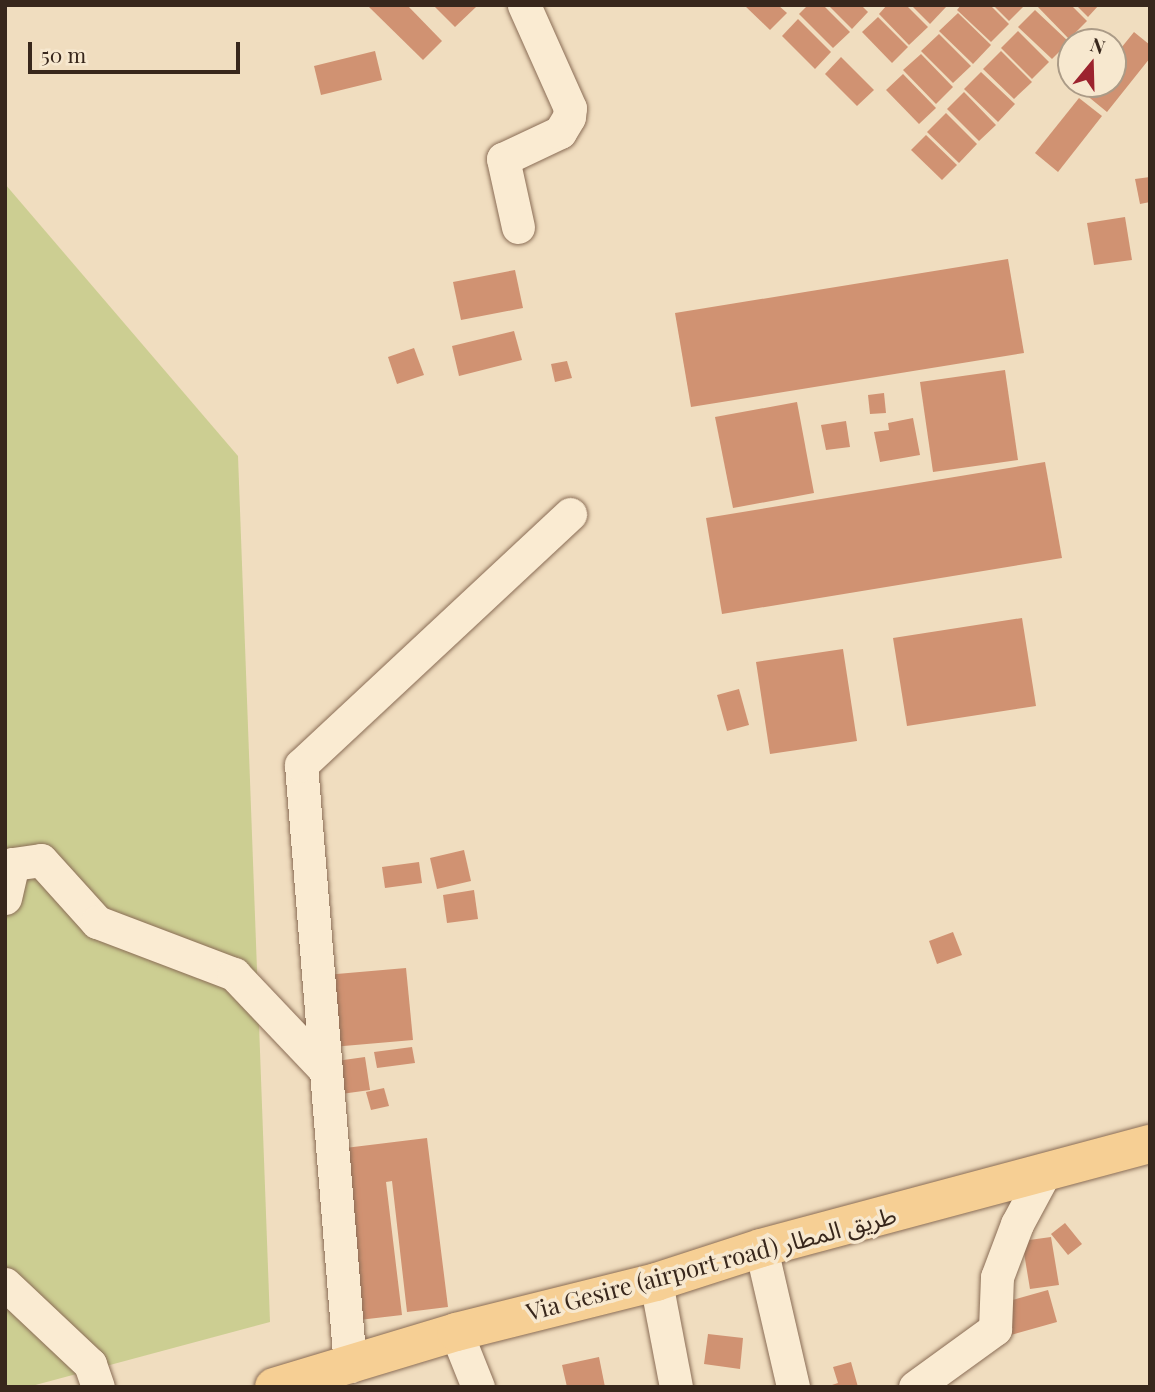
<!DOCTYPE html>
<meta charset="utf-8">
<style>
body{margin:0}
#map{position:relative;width:1155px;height:1392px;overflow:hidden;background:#f0ddbf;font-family:"Playfair Display","Noto Sans Arabic",serif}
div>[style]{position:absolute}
.green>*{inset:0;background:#ccce92}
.building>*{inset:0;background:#d09272}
.roads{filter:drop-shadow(0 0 2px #8a6d56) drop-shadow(0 0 2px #8a6d56)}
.minor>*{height:33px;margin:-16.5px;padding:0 16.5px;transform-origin:16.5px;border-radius:16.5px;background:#faebd2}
.major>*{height:38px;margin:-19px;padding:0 19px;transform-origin:19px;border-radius:19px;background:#f6cf94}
span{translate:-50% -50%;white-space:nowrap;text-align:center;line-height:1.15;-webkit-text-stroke:7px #f7e8cf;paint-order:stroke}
.street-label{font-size:24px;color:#38271c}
.frame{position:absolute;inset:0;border:7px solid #38271c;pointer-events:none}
.north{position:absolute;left:1057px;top:28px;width:70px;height:70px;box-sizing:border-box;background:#f7e8cf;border:2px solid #ab9b87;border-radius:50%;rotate:19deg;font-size:19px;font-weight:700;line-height:28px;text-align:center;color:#38271c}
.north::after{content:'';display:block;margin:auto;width:24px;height:32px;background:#9c232e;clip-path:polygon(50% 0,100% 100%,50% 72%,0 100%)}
.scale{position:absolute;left:28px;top:42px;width:212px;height:32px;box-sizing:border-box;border:4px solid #38271c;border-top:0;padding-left:9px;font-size:21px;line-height:24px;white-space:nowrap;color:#38271c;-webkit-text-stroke:5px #f7e8cf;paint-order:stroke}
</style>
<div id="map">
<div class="green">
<div style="clip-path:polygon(5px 184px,238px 456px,270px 1322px,28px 1387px,5px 1387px)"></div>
</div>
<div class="building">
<div style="clip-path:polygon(407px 5px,442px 41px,423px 60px,369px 7px)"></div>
<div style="clip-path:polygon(433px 5px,474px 5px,476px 7px,455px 27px)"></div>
<div style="clip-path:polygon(744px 5px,778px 5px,787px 13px,770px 30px)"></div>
<div style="clip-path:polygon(808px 5px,823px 5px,850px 32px,833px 48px,799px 14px)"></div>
<div style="clip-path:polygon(828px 5px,861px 5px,868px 12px,852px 29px)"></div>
<div style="clip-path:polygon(887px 5px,906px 5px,928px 27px,909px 45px,879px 14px)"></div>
<div style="clip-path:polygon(911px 5px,945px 5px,946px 7px,930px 24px)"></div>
<div style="clip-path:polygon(961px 5px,990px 5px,1009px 24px,991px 42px,957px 10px)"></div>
<div style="clip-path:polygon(993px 5px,1025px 5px,1009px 21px)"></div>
<div style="clip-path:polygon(1036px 5px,1071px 5px,1087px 21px,1069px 39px)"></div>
<div style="clip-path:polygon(1076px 5px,1099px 5px,1088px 17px)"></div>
<div style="clip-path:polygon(1035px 10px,1069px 42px,1052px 59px,1018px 27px)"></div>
<div style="clip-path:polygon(958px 13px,991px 45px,973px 64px,939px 31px)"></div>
<div style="clip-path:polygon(878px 17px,908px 47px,892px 63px,862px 32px)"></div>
<div style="clip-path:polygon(798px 19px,831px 52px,815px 69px,782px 36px)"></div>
<div style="clip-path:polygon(1018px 31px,1049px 62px,1032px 79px,1001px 48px)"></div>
<div style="clip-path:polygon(1134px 32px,1150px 45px,1150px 58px,1107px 112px,1085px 94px,1092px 84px,1113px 84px,1113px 58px)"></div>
<div style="clip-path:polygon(939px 34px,971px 66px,953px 83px,921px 51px)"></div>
<div style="clip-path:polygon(375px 51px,382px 80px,321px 95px,314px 66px)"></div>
<div style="clip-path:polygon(1001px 51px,1032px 82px,1014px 99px,983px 69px)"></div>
<div style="clip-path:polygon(921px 54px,953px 87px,936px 104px,903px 70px)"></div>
<div style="clip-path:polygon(841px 57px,874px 90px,857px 106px,825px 74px)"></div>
<div style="clip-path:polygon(981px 72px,1015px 104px,998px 122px,964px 89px)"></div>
<div style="clip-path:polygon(903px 74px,936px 108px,919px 124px,886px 90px)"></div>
<div style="clip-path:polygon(964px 92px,996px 125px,979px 141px,947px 109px)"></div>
<div style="clip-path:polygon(1079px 98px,1102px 116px,1058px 172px,1035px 153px)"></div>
<div style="clip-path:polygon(946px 113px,977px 144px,959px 163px,927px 132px)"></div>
<div style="clip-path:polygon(926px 135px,957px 165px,942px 180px,911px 150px)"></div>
<div style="clip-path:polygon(1150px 177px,1150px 202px,1140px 204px,1135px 179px)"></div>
<div style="clip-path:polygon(1125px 217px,1132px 260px,1094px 265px,1087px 223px)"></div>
<div style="clip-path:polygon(1008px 259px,1024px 353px,691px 407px,675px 313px)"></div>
<div style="clip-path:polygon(515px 270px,523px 308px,461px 320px,453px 282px)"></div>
<div style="clip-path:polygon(514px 331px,522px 360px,459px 376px,452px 346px)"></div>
<div style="clip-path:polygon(414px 348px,424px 375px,397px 384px,388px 357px)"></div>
<div style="clip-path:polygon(567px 361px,572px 378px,555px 382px,551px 364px)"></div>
<div style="clip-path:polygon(1005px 370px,1018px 460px,933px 472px,920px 382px)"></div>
<div style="clip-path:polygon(884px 393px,886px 413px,870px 414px,868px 395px)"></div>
<div style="clip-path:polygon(797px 402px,814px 493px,733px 508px,715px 417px)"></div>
<div style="clip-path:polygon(913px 418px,920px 455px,880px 462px,874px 432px,889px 430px,888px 423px)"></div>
<div style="clip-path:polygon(846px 421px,850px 447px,826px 450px,821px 425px)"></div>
<div style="clip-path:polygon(1045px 462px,1062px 558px,722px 614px,706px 518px)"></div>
<div style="clip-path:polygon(1022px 618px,1036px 706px,907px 726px,893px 638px)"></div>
<div style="clip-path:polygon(843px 649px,857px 741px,770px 754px,756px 662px)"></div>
<div style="clip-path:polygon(739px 689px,749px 725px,727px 731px,717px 695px)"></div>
<div style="clip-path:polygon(464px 850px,471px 881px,437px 889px,430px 858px)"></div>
<div style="clip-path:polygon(419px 862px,422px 883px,385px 888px,382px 867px)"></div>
<div style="clip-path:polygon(474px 890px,478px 919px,447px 923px,443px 895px)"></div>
<div style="clip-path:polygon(953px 932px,962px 955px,937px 964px,929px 941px)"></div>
<div style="clip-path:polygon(406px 968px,413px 1040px,332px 1047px,325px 975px)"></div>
<div style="clip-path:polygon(412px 1047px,415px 1063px,377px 1068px,374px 1052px)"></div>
<div style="clip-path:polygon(365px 1057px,370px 1090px,334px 1095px,329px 1062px)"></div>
<div style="clip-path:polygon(384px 1088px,389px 1106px,371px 1110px,366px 1092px)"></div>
<div style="clip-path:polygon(427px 1138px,448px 1307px,407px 1312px,392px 1181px,386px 1182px,402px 1315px,359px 1320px,337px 1149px)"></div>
<div style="clip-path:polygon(1065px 1223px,1082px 1244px,1068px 1255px,1051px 1234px)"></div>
<div style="clip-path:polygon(1051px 1237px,1059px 1285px,1030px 1289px,1022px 1241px)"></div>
<div style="clip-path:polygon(1048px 1290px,1057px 1322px,1007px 1336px,998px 1304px)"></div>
<div style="clip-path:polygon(708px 1334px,743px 1338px,740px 1369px,704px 1364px)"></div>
<div style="clip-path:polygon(599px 1357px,605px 1387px,567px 1387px,562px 1365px)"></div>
<div style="clip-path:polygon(851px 1362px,858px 1387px,826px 1387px,838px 1383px,833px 1367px)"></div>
</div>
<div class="roads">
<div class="minor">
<div style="left:518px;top:227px;width:70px;rotate:-102.4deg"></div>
<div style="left:503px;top:159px;width:63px;rotate:-25.3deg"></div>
<div style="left:560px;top:132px;width:17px;rotate:-59deg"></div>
<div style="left:569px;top:117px;width:9px;rotate:-84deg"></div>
<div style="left:570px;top:108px;width:113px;rotate:-114.1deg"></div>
<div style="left:5px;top:898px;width:35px;rotate:-77deg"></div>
<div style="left:13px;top:864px;width:28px;rotate:-8deg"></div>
<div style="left:41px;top:860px;width:84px;rotate:47.9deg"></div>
<div style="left:97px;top:922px;width:147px;rotate:20.8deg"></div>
<div style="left:234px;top:974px;width:131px;rotate:46.5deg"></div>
<div style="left:761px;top:1248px;width:143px;rotate:77deg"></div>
<div style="left:656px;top:1282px;width:107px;rotate:79.2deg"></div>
<div style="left:5px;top:1284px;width:117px;rotate:43.3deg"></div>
<div style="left:90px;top:1364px;width:24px;rotate:71deg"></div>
<div style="left:456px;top:1332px;width:59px;rotate:68.2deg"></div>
<div style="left:350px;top:1366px;width:603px;rotate:-94.66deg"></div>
<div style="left:301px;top:765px;width:368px;rotate:-43deg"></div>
<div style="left:915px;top:1387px;width:99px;rotate:-35.9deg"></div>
<div style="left:995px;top:1329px;width:52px;rotate:-87.8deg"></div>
<div style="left:997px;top:1277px;width:57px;rotate:-69.3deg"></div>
<div style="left:1017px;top:1224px;width:59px;rotate:-61.7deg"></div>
</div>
<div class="major">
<div style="left:274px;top:1387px;width:190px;rotate:-16.8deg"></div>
<div style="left:456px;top:1332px;width:206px;rotate:-14deg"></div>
<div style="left:656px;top:1282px;width:110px;rotate:-17.9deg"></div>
<div style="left:761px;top:1248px;width:403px;rotate:-15deg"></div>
</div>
</div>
<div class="street-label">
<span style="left:711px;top:1263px;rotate:-15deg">Via Gesire (airport road) طريق المطار</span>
</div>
<div class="frame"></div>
<div class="north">N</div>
<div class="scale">50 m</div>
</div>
